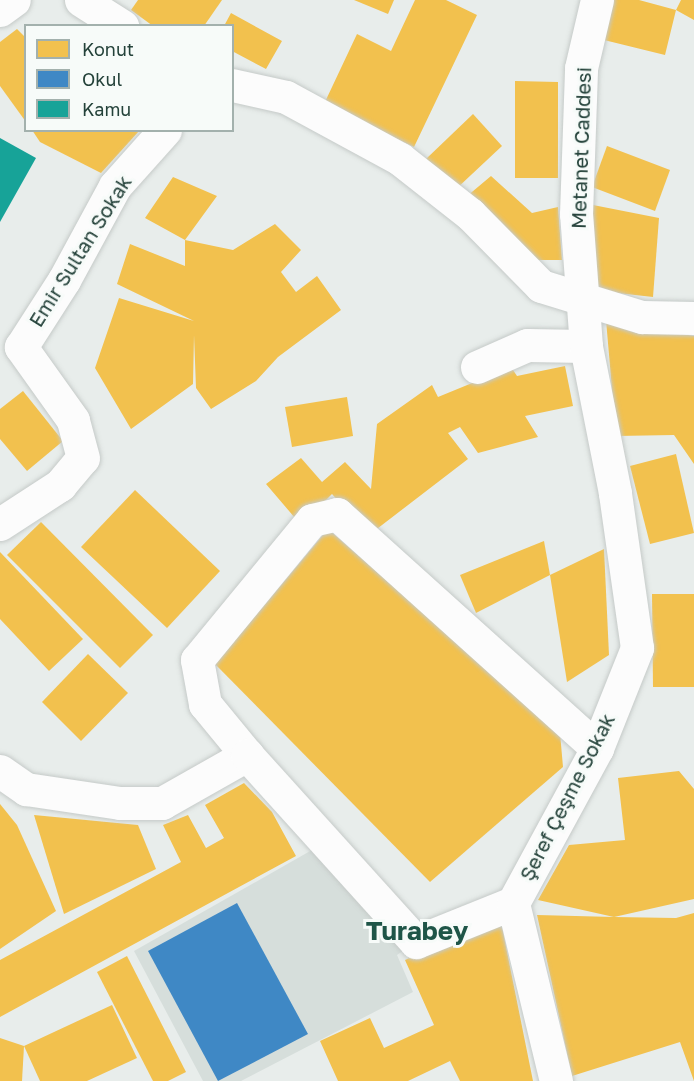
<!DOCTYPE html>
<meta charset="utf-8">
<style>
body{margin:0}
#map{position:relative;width:694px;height:1081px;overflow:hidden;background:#e8edeb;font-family:"Golos Text",sans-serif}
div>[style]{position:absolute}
.built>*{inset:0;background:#d6dedb}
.homes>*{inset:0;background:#f2c14e}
.schools>*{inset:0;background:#3f88c5}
.public>*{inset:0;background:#17a398}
.roads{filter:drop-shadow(0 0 2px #c5cac8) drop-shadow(0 0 2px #c5cac8)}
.minor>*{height:33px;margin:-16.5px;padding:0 16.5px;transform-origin:16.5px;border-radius:16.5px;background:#fcfcfc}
span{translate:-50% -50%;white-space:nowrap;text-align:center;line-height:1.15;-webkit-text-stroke:6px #f7fbf9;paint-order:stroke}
.street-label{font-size:20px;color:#24423a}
.district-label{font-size:26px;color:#1f5548;font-weight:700}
.legend{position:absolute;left:24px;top:24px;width:210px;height:108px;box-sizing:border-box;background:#f7fbf9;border:2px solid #a3b1ad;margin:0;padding:8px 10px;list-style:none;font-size:18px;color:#24423a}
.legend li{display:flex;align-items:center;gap:12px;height:30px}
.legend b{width:30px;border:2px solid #a3b1ad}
</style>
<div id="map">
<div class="built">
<div style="clip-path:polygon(326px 842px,416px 942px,397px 955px,413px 992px,241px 1081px,203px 1081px,134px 951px)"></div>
</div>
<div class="homes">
<div style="clip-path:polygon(138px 0,222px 0,204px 26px,153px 26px,131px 10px)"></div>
<div style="clip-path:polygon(354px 0,394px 0,388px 14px)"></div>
<div style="clip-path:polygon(415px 0,446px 0,477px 15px,414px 147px,324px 104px,357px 34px,391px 51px)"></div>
<div style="clip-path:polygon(614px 0,639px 0,676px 10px,681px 0,694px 0,694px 20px,676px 10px,665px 55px,604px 40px)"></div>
<div style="clip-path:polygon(231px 13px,282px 41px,266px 69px,232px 51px,232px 26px,224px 26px)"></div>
<div style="clip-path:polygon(17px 29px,26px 38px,26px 122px,0 86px,0 42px)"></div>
<div style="clip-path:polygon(515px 81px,558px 82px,558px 178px,515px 178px)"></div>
<div style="clip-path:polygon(473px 114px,502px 146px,455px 190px,426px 159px)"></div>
<div style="clip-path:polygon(32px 130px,140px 130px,101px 173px,40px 142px)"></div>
<div style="clip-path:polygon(607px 146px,670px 170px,655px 211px,592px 187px)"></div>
<div style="clip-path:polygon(491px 176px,532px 213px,558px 207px,562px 260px,535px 260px,466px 197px)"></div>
<div style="clip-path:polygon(173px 177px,217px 196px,185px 240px,233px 250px,275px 224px,301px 250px,281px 272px,296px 292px,317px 276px,341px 310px,278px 357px,256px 381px,211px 409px,196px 388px,194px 335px,193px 384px,131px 429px,95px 368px,119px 298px,194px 321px,117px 284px,130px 244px,185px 266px,185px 240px,145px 218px)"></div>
<div style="clip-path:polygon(593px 205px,659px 218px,653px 297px,590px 290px)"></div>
<div style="clip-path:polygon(606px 320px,694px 336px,694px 464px,674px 435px,616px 436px)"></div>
<div style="clip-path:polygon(565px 366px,573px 406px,525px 416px,538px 437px,478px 453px,460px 427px,448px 433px,468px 459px,369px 535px,332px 494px,301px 525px,266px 484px,301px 458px,322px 482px,345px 462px,371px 489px,377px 424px,432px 385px,438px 397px,511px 367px,517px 376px)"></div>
<div style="clip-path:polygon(23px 391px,63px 441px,27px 471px,0 439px,0 409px)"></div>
<div style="clip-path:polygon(347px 397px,353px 436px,292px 447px,285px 407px)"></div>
<div style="clip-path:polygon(676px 454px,694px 533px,650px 544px,630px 466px)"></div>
<div style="clip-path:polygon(135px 490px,220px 571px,167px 628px,81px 547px)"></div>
<div style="clip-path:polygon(41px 522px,153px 635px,120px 668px,7px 555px)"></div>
<div style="clip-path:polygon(328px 529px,560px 733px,563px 767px,430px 882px,215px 664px)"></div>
<div style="clip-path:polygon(544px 541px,550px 575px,476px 613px,460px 575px)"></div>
<div style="clip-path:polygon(604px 549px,609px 655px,567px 682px,550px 575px)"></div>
<div style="clip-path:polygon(0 552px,83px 639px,49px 671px,0 619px)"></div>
<div style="clip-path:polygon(652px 594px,694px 594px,694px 687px,653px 687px)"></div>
<div style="clip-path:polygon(88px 654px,128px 693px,81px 741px,42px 702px)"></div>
<div style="clip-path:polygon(679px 771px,694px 789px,694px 899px,614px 917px,676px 918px,694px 913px,694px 1081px,680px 1042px,572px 1076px,537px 915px,614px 917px,538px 900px,569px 845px,625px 840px,618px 778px)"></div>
<div style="clip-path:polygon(244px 783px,272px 812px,296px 856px,0 1017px,0 960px,181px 862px,163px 825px,188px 815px,206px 848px,224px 838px,205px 805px)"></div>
<div style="clip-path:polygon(0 804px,17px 825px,56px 911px,0 949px)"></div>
<div style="clip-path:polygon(34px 815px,138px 825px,156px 869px,64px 914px)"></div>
<div style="clip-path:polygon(500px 917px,533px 1081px,460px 1081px,450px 1061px,408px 1081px,338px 1081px,320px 1041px,370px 1018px,384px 1048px,434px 1025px,405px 960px)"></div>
<div style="clip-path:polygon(127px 956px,186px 1072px,168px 1081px,153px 1081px,97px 972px)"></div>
<div style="clip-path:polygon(112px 1005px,137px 1058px,87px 1081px,40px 1081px,24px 1046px)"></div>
<div style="clip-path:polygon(0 1038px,24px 1046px,22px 1081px,0 1081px)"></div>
</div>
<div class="schools">
<div style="clip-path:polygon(237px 903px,308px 1034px,218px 1081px,148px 951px)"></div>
</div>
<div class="public">
<div style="clip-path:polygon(0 138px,36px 158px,0 222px)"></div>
</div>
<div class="roads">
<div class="minor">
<div style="left:81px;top:0;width:49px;rotate:32.4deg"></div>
<div style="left:0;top:10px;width:17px;rotate:-36deg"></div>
<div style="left:232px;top:85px;width:55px;rotate:12.5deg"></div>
<div style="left:286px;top:97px;width:130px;rotate:28.5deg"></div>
<div style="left:400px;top:159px;width:89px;rotate:38.2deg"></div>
<div style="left:470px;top:214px;width:101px;rotate:45.4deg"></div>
<div style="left:541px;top:286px;width:106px;rotate:17.1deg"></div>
<div style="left:642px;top:317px;width:52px;rotate:1.1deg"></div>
<div style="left:21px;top:347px;width:80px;rotate:-57.3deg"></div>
<div style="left:64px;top:280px;width:107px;rotate:-61.5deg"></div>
<div style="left:115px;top:186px;width:75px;rotate:-48.2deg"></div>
<div style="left:477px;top:367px;width:55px;rotate:-23.7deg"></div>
<div style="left:527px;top:345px;width:59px;rotate:1deg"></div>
<div style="left:0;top:524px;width:72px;rotate:-33deg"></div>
<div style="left:60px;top:485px;width:35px;rotate:-50deg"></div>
<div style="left:83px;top:458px;width:39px;rotate:-105deg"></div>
<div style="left:73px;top:420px;width:90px;rotate:-125.5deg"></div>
<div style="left:247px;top:755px;width:66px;rotate:-129.5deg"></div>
<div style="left:205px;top:704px;width:45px;rotate:-100.3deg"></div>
<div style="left:197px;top:660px;width:181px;rotate:-50.6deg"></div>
<div style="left:312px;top:520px;width:26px;rotate:-13deg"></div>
<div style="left:337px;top:514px;width:350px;rotate:42deg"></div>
<div style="left:0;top:771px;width:32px;rotate:35deg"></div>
<div style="left:26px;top:789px;width:95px;rotate:8.5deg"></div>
<div style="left:120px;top:803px;width:42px"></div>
<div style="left:162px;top:803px;width:98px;rotate:-29.5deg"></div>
<div style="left:247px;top:755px;width:252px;rotate:47.9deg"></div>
<div style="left:416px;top:942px;width:105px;rotate:-21.9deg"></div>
<div style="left:556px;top:1081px;width:183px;rotate:-103.6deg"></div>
<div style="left:513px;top:903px;width:176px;rotate:-61.5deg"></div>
<div style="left:597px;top:748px;width:108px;rotate:-68.2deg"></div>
<div style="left:637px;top:648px;width:157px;rotate:-98.1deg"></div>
<div style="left:615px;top:493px;width:150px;rotate:-101.2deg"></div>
<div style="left:586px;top:346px;width:132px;rotate:-94.3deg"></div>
<div style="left:576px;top:214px;width:146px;rotate:-88deg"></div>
<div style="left:581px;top:68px;width:70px;rotate:-76.8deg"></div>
</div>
</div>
<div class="street-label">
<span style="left:581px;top:148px;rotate:-88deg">Metanet Caddesi</span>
<span style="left:80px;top:251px;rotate:-58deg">Emir Sultan Sokak</span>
<span style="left:567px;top:797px;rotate:-63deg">Şeref Çeşme Sokak</span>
</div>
<div class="district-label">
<span style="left:417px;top:931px">Turabey</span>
</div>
<ul class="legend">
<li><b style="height:16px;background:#f2c14e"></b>Konut</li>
<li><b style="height:16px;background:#3f88c5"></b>Okul</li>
<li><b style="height:16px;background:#17a398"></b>Kamu</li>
</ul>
</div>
